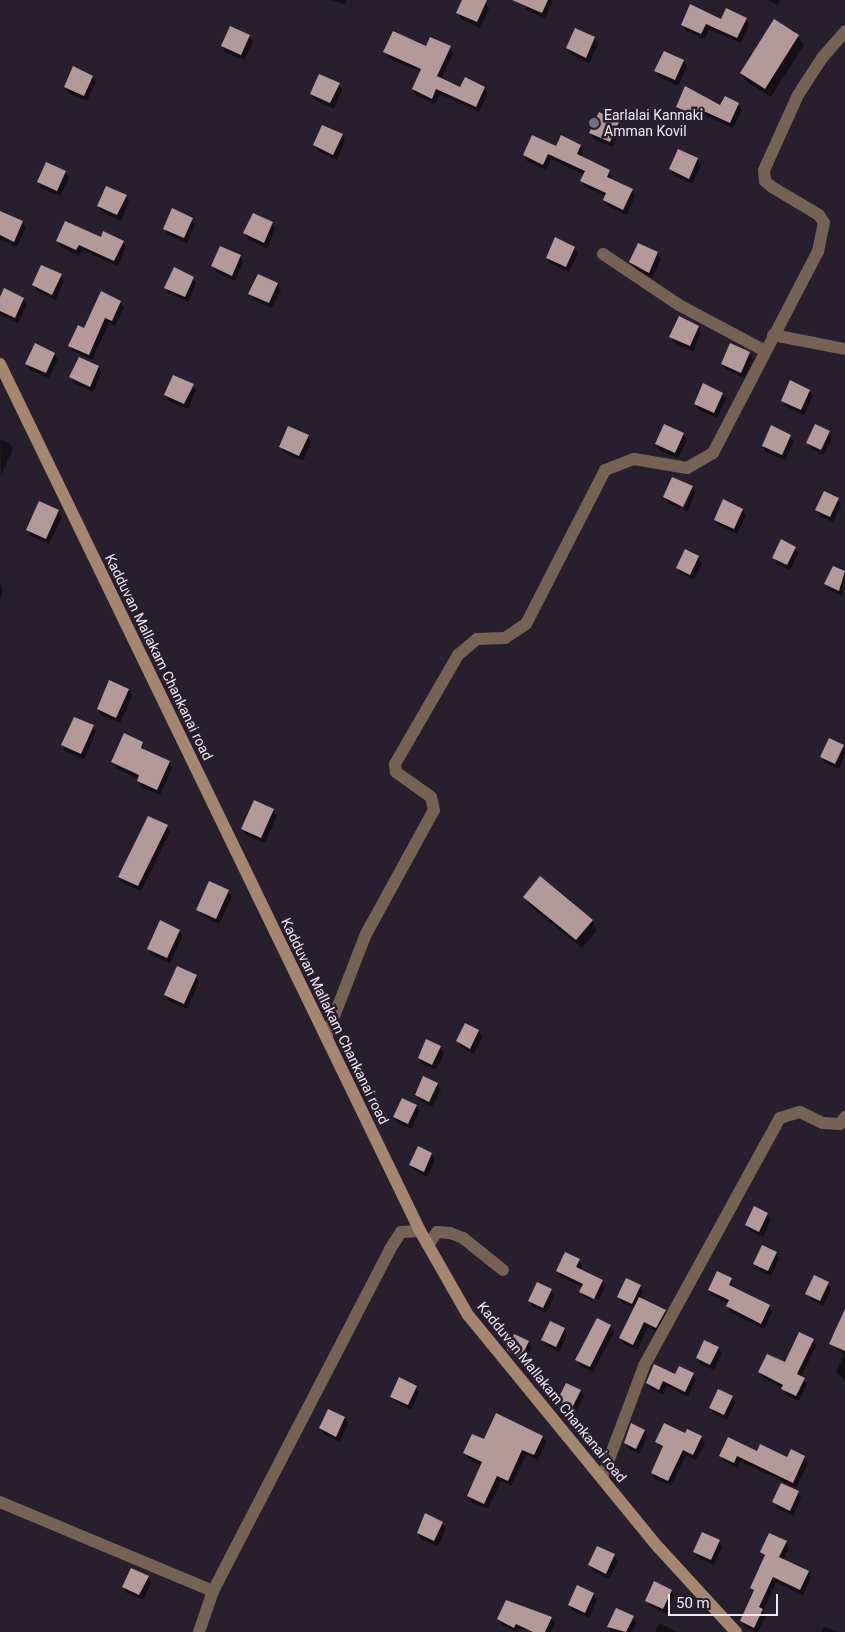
<!DOCTYPE html>
<style>
body{margin:0}
#map{position:relative;width:845px;height:1632px;overflow:hidden;background:#271e2e;font-family:Roboto,sans-serif}
div>[style]{position:absolute}
.shadow>*{inset:0;background:#0007}
.building>*{inset:0;background:#b39997}
.street>*{height:12px;margin:-6px;padding:0 6px;transform-origin:6px;border-radius:6px;background:#756253}
.secondary>*{height:12px;margin:-6px;padding:0 6px;transform-origin:6px;border-radius:6px;background:#a5866e}
.dots>*{width:14px;height:14px;translate:-50% -50%;box-sizing:border-box;border:2px solid #271e2e;border-radius:50%}
span{translate:-50% -50%;white-space:nowrap;text-align:center;line-height:1.15;-webkit-text-stroke:5px #271e2e;paint-order:stroke}
.poi-label{font-size:14px;color:#ede8f2}
.left{translate:0 -50%;text-align:left}
.street-label{font-size:14px;color:#ede8f2}
.scale{position:absolute;left:668px;top:1594px;width:110px;height:22px;box-sizing:border-box;border:2px solid #ede8f2;border-top:0;padding-left:6px;font-size:15px;line-height:18px;white-space:nowrap;color:#ede8f2;-webkit-text-stroke:4px #271e2e;paint-order:stroke}
</style>
<div id="map">
<div class="shadow">
<div style="clip-path:polygon(332px 0,347px 0,344px 5px)"></div>
<div style="clip-path:polygon(464px 0,485px 3px,489px 9px,480px 28px,461px 19px,458px 13px)"></div>
<div style="clip-path:polygon(525px 0,553px 0,545px 18px,526px 10px)"></div>
<div style="clip-path:polygon(768px 0,780px 0,778px 5px)"></div>
<div style="clip-path:polygon(746px 19px,749px 25px,741px 43px,709px 29px,705px 39px,686px 31px,682px 25px)"></div>
<div style="clip-path:polygon(249px 36px,253px 42px,244px 60px,225px 52px,222px 46px)"></div>
<div style="clip-path:polygon(798px 36px,804px 45px,771px 97px,747px 82px,741px 73px)"></div>
<div style="clip-path:polygon(594px 38px,598px 44px,589px 63px,570px 54px,567px 48px)"></div>
<div style="clip-path:polygon(450px 47px,453px 53px,441px 80px,461px 89px,484px 88px,488px 94px,479px 112px,440px 94px,435px 104px,416px 95px,413px 89px,421px 72px,388px 58px,385px 52px)"></div>
<div style="clip-path:polygon(683px 61px,687px 67px,678px 86px,659px 77px,656px 71px)"></div>
<div style="clip-path:polygon(92px 77px,96px 82px,87px 101px,68px 93px,65px 87px)"></div>
<div style="clip-path:polygon(339px 84px,342px 90px,334px 109px,315px 100px,311px 94px)"></div>
<div style="clip-path:polygon(738px 104px,742px 110px,733px 128px,703px 114px,700px 121px,681px 113px,677px 107px)"></div>
<div style="clip-path:polygon(618px 122px,621px 128px,613px 147px,594px 139px,591px 133px)"></div>
<div style="clip-path:polygon(342px 135px,345px 141px,337px 160px,318px 151px,314px 145px)"></div>
<div style="clip-path:polygon(580px 146px,583px 152px,581px 158px,609px 171px,611px 180px,632px 190px,635px 196px,627px 215px,608px 206px,606px 196px,585px 187px,582px 181px,584px 175px,551px 159px,546px 170px,527px 161px,524px 155px)"></div>
<div style="clip-path:polygon(697px 159px,701px 165px,692px 184px,673px 175px,670px 169px)"></div>
<div style="clip-path:polygon(65px 172px,69px 178px,60px 196px,41px 188px,38px 182px)"></div>
<div style="clip-path:polygon(126px 196px,129px 202px,121px 221px,102px 212px,98px 206px)"></div>
<div style="clip-path:polygon(192px 219px,195px 225px,187px 243px,168px 235px,165px 229px)"></div>
<div style="clip-path:polygon(0 221px,22px 222px,26px 228px,17px 247px,0 239px)"></div>
<div style="clip-path:polygon(272px 223px,275px 229px,267px 248px,248px 239px,245px 233px)"></div>
<div style="clip-path:polygon(101px 239px,123px 242px,126px 247px,118px 266px,82px 250px,79px 256px,61px 247px,57px 241px)"></div>
<div style="clip-path:polygon(574px 248px,578px 253px,569px 272px,550px 263px,547px 258px)"></div>
<div style="clip-path:polygon(657px 253px,661px 259px,652px 278px,634px 268px,631px 262px)"></div>
<div style="clip-path:polygon(240px 256px,243px 262px,235px 281px,216px 272px,213px 266px)"></div>
<div style="clip-path:polygon(61px 275px,64px 281px,56px 300px,37px 291px,34px 285px)"></div>
<div style="clip-path:polygon(193px 278px,196px 283px,188px 302px,169px 293px,166px 288px)"></div>
<div style="clip-path:polygon(277px 284px,281px 290px,272px 308px,253px 300px,250px 294px)"></div>
<div style="clip-path:polygon(23px 299px,27px 305px,18px 323px,0 315px,0 300px)"></div>
<div style="clip-path:polygon(120px 302px,124px 307px,115px 326px,109px 323px,92px 360px,73px 351px,70px 346px)"></div>
<div style="clip-path:polygon(698px 327px,701px 332px,693px 351px,674px 343px,671px 337px)"></div>
<div style="clip-path:polygon(54px 353px,58px 359px,49px 378px,30px 370px,27px 364px)"></div>
<div style="clip-path:polygon(749px 353px,753px 359px,744px 378px,725px 369px,722px 364px)"></div>
<div style="clip-path:polygon(98px 367px,101px 373px,93px 392px,74px 383px,71px 377px)"></div>
<div style="clip-path:polygon(193px 385px,196px 390px,188px 409px,169px 401px,165px 395px)"></div>
<div style="clip-path:polygon(809px 390px,813px 396px,804px 415px,785px 406px,782px 401px)"></div>
<div style="clip-path:polygon(723px 394px,726px 399px,717px 418px,699px 410px,695px 404px)"></div>
<div style="clip-path:polygon(829px 432px,832px 438px,824px 455px,811px 449px,808px 443px)"></div>
<div style="clip-path:polygon(683px 434px,687px 440px,678px 459px,659px 450px,656px 444px)"></div>
<div style="clip-path:polygon(308px 436px,311px 442px,303px 461px,284px 452px,280px 447px)"></div>
<div style="clip-path:polygon(790px 436px,794px 441px,785px 460px,766px 452px,763px 446px)"></div>
<div style="clip-path:polygon(0 439px,9px 443px,13px 449px,1px 476px)"></div>
<div style="clip-path:polygon(692px 487px,695px 493px,687px 512px,683px 510px,693px 489px,681px 509px,668px 503px,664px 497px)"></div>
<div style="clip-path:polygon(838px 499px,841px 505px,833px 522px,820px 516px,817px 510px)"></div>
<div style="clip-path:polygon(742px 510px,746px 515px,737px 534px,718px 525px,715px 520px)"></div>
<div style="clip-path:polygon(58px 511px,62px 517px,49px 544px,31px 536px,28px 530px)"></div>
<div style="clip-path:polygon(795px 548px,798px 553px,790px 570px,777px 564px,774px 558px)"></div>
<div style="clip-path:polygon(698px 557px,702px 563px,694px 580px,680px 573px,677px 568px)"></div>
<div style="clip-path:polygon(834px 567px,845px 573px,842px 596px,829px 590px,825px 584px)"></div>
<div style="clip-path:polygon(0 584px,3px 590px,0 598px)"></div>
<div style="clip-path:polygon(129px 690px,132px 696px,120px 723px,101px 715px,98px 709px)"></div>
<div style="clip-path:polygon(93px 726px,96px 732px,84px 759px,65px 751px,62px 745px)"></div>
<div style="clip-path:polygon(142px 743px,145px 751px,169px 762px,172px 768px,160px 795px,141px 787px,139px 779px,116px 768px,112px 762px)"></div>
<div style="clip-path:polygon(843px 746px,845px 755px,839px 769px,825px 763px,822px 757px)"></div>
<div style="clip-path:polygon(255px 802px,273px 810px,277px 816px,265px 843px,246px 835px,243px 829px)"></div>
<div style="clip-path:polygon(167px 826px,170px 832px,141px 891px,123px 883px,119px 877px)"></div>
<div style="clip-path:polygon(228px 891px,232px 897px,219px 924px,201px 915px,198px 910px)"></div>
<div style="clip-path:polygon(525px 897px,592px 921px,597px 930px,582px 948px,530px 906px)"></div>
<div style="clip-path:polygon(179px 931px,182px 936px,170px 963px,152px 955px,149px 949px)"></div>
<div style="clip-path:polygon(196px 976px,199px 982px,187px 1009px,169px 1001px,165px 995px)"></div>
<div style="clip-path:polygon(479px 1031px,482px 1037px,474px 1054px,461px 1047px,457px 1041px)"></div>
<div style="clip-path:polygon(440px 1047px,444px 1053px,436px 1070px,422px 1064px,419px 1058px)"></div>
<div style="clip-path:polygon(437px 1084px,441px 1090px,432px 1107px,419px 1100px,416px 1095px)"></div>
<div style="clip-path:polygon(416px 1106px,419px 1112px,411px 1129px,398px 1123px,394px 1117px)"></div>
<div style="clip-path:polygon(432px 1154px,435px 1160px,427px 1177px,414px 1170px,410px 1165px)"></div>
<div style="clip-path:polygon(754px 1208px,768px 1214px,771px 1220px,763px 1237px,750px 1231px,746px 1225px)"></div>
<div style="clip-path:polygon(776px 1253px,779px 1259px,771px 1276px,758px 1270px,755px 1264px)"></div>
<div style="clip-path:polygon(579px 1260px,582px 1266px,580px 1270px,602px 1281px,605px 1287px,599px 1300px,584px 1292px,597px 1304px,584px 1297px,580px 1292px,582px 1287px,561px 1277px,558px 1271px)"></div>
<div style="clip-path:polygon(731px 1279px,733px 1288px,769px 1306px,772px 1312px,764px 1329px,730px 1312px,728px 1303px,713px 1296px,709px 1290px)"></div>
<div style="clip-path:polygon(828px 1283px,831px 1289px,823px 1306px,810px 1299px,807px 1293px)"></div>
<div style="clip-path:polygon(640px 1286px,643px 1292px,640px 1299px,665px 1311px,668px 1316px,659px 1333px,648px 1327px,637px 1350px,624px 1344px,620px 1338px,634px 1308px,622px 1303px,619px 1297px)"></div>
<div style="clip-path:polygon(551px 1290px,554px 1296px,546px 1313px,533px 1307px,530px 1301px)"></div>
<div style="clip-path:polygon(610px 1326px,614px 1332px,593px 1372px,580px 1366px,577px 1360px)"></div>
<div style="clip-path:polygon(564px 1329px,567px 1335px,559px 1352px,546px 1346px,543px 1340px)"></div>
<div style="clip-path:polygon(845px 1330px,845px 1381px,836px 1372px,844px 1354px,830px 1344px)"></div>
<div style="clip-path:polygon(813px 1340px,816px 1346px,801px 1377px,807px 1384px,799px 1401px,786px 1395px,783px 1388px,763px 1378px,759px 1372px,786px 1364px)"></div>
<div style="clip-path:polygon(528px 1342px,532px 1348px,524px 1365px,508px 1350px)"></div>
<div style="clip-path:polygon(718px 1348px,722px 1353px,714px 1370px,700px 1364px,697px 1358px)"></div>
<div style="clip-path:polygon(693px 1374px,696px 1380px,688px 1397px,667px 1386px,663px 1395px,651px 1389px,648px 1383px)"></div>
<div style="clip-path:polygon(416px 1387px,419px 1392px,411px 1410px,395px 1402px,391px 1397px)"></div>
<div style="clip-path:polygon(580px 1391px,584px 1396px,576px 1413px,562px 1407px,559px 1401px)"></div>
<div style="clip-path:polygon(732px 1397px,735px 1403px,727px 1420px,714px 1414px,711px 1408px)"></div>
<div style="clip-path:polygon(328px 1410px,345px 1418px,348px 1424px,340px 1442px,324px 1434px,320px 1428px)"></div>
<div style="clip-path:polygon(644px 1431px,647px 1437px,639px 1454px,629px 1449px,625px 1443px)"></div>
<div style="clip-path:polygon(686px 1435px,701px 1437px,705px 1443px,696px 1460px,686px 1455px,671px 1486px,655px 1479px,652px 1473px,663px 1449px,657px 1442px)"></div>
<div style="clip-path:polygon(543px 1437px,546px 1442px,538px 1460px,526px 1455px,511px 1486px,501px 1481px,488px 1509px,471px 1502px,468px 1496px,482px 1466px,468px 1459px,465px 1453px,484px 1441px)"></div>
<div style="clip-path:polygon(758px 1453px,787px 1458px,804px 1457px,808px 1463px,796px 1488px,740px 1461px,737px 1468px,724px 1461px,721px 1456px)"></div>
<div style="clip-path:polygon(798px 1492px,801px 1498px,793px 1516px,777px 1508px,774px 1502px)"></div>
<div style="clip-path:polygon(442px 1523px,446px 1528px,438px 1546px,421px 1539px,418px 1533px)"></div>
<div style="clip-path:polygon(719px 1541px,722px 1547px,714px 1565px,698px 1557px,694px 1552px)"></div>
<div style="clip-path:polygon(786px 1542px,789px 1548px,783px 1560px,808px 1572px,811px 1578px,803px 1595px,776px 1582px,763px 1611px,766px 1616px,758px 1632px,755px 1632px,745px 1627px,741px 1621px,765px 1559px,761px 1552px)"></div>
<div style="clip-path:polygon(614px 1555px,618px 1561px,609px 1579px,593px 1571px,590px 1565px)"></div>
<div style="clip-path:polygon(148px 1577px,151px 1583px,143px 1600px,127px 1593px,123px 1587px)"></div>
<div style="clip-path:polygon(671px 1591px,674px 1596px,666px 1614px,650px 1606px,646px 1601px)"></div>
<div style="clip-path:polygon(593px 1594px,597px 1600px,589px 1618px,572px 1610px,569px 1604px)"></div>
<div style="clip-path:polygon(633px 1617px,636px 1623px,632px 1632px,611px 1632px,608px 1627px)"></div>
<div style="clip-path:polygon(551px 1618px,555px 1624px,551px 1632px,519px 1629px,516px 1632px,502px 1625px,498px 1619px)"></div>
<div style="clip-path:polygon(659px 1623px,675px 1631px,676px 1632px,655px 1632px)"></div>
<div style="clip-path:polygon(824px 1626px,837px 1632px,821px 1632px)"></div>
</div>
<div class="building">
<div style="clip-path:polygon(462px 0,487px 0,477px 22px,456px 13px)"></div>
<div style="clip-path:polygon(512px 0,548px 0,542px 13px)"></div>
<div style="clip-path:polygon(690px 4px,721px 19px,726px 8px,747px 18px,737px 38px,706px 24px,701px 34px,681px 25px)"></div>
<div style="clip-path:polygon(774px 19px,799px 35px,765px 89px,740px 73px)"></div>
<div style="clip-path:polygon(230px 26px,250px 35px,241px 55px,221px 46px)"></div>
<div style="clip-path:polygon(575px 28px,595px 37px,586px 58px,566px 48px)"></div>
<div style="clip-path:polygon(393px 31px,426px 46px,430px 37px,451px 46px,437px 76px,460px 87px,465px 77px,485px 87px,476px 107px,436px 89px,432px 99px,412px 89px,421px 69px,383px 52px)"></div>
<div style="clip-path:polygon(664px 51px,684px 60px,675px 80px,654px 71px)"></div>
<div style="clip-path:polygon(73px 66px,93px 76px,84px 96px,64px 87px)"></div>
<div style="clip-path:polygon(319px 74px,340px 83px,330px 103px,310px 94px)"></div>
<div style="clip-path:polygon(685px 86px,720px 105px,725px 96px,739px 103px,730px 123px,699px 109px,696px 116px,676px 107px)"></div>
<div style="clip-path:polygon(599px 112px,619px 122px,610px 142px,589px 133px)"></div>
<div style="clip-path:polygon(322px 125px,343px 134px,333px 155px,313px 145px)"></div>
<div style="clip-path:polygon(532px 135px,556px 146px,561px 135px,581px 145px,577px 154px,610px 170px,607px 177px,633px 189px,623px 210px,603px 200px,606px 193px,580px 181px,585px 171px,548px 154px,543px 165px,523px 155px)"></div>
<div style="clip-path:polygon(678px 149px,698px 158px,689px 179px,669px 169px)"></div>
<div style="clip-path:polygon(46px 162px,66px 171px,57px 191px,37px 182px)"></div>
<div style="clip-path:polygon(106px 186px,127px 195px,117px 215px,97px 206px)"></div>
<div style="clip-path:polygon(172px 208px,193px 218px,184px 238px,163px 229px)"></div>
<div style="clip-path:polygon(0 211px,23px 221px,14px 242px,0 235px)"></div>
<div style="clip-path:polygon(253px 213px,273px 222px,264px 243px,243px 233px)"></div>
<div style="clip-path:polygon(65px 221px,101px 237px,103px 231px,124px 241px,114px 261px,79px 245px,76px 250px,56px 241px)"></div>
<div style="clip-path:polygon(555px 237px,575px 247px,566px 267px,546px 258px)"></div>
<div style="clip-path:polygon(638px 243px,658px 252px,649px 273px,629px 262px)"></div>
<div style="clip-path:polygon(220px 246px,241px 255px,232px 276px,211px 266px)"></div>
<div style="clip-path:polygon(41px 265px,62px 274px,52px 295px,32px 285px)"></div>
<div style="clip-path:polygon(174px 267px,194px 277px,185px 297px,164px 288px)"></div>
<div style="clip-path:polygon(258px 274px,278px 283px,269px 303px,248px 294px)"></div>
<div style="clip-path:polygon(4px 288px,24px 298px,15px 318px,0 311px,0 297px)"></div>
<div style="clip-path:polygon(101px 291px,121px 301px,112px 321px,105px 318px,89px 355px,68px 346px,78px 325px,84px 328px)"></div>
<div style="clip-path:polygon(679px 316px,699px 326px,690px 346px,669px 337px)"></div>
<div style="clip-path:polygon(35px 343px,55px 353px,46px 373px,25px 364px)"></div>
<div style="clip-path:polygon(730px 343px,750px 352px,741px 373px,721px 364px)"></div>
<div style="clip-path:polygon(79px 357px,99px 366px,90px 387px,69px 377px)"></div>
<div style="clip-path:polygon(173px 375px,194px 384px,184px 404px,164px 395px)"></div>
<div style="clip-path:polygon(790px 380px,810px 390px,801px 410px,781px 401px)"></div>
<div style="clip-path:polygon(703px 383px,723px 393px,714px 413px,694px 404px)"></div>
<div style="clip-path:polygon(664px 424px,684px 433px,675px 453px,655px 444px)"></div>
<div style="clip-path:polygon(815px 424px,830px 431px,821px 450px,806px 443px)"></div>
<div style="clip-path:polygon(771px 425px,791px 435px,782px 455px,762px 446px)"></div>
<div style="clip-path:polygon(288px 426px,309px 435px,299px 456px,279px 447px)"></div>
<div style="clip-path:polygon(672px 477px,693px 486px,683px 507px,663px 497px)"></div>
<div style="clip-path:polygon(824px 491px,839px 498px,830px 517px,815px 510px)"></div>
<div style="clip-path:polygon(723px 499px,743px 509px,734px 529px,714px 520px)"></div>
<div style="clip-path:polygon(39px 501px,59px 510px,46px 539px,26px 530px)"></div>
<div style="clip-path:polygon(781px 539px,796px 547px,787px 565px,772px 558px)"></div>
<div style="clip-path:polygon(685px 549px,699px 556px,690px 575px,676px 568px)"></div>
<div style="clip-path:polygon(833px 566px,845px 571px,839px 591px,824px 584px)"></div>
<div style="clip-path:polygon(109px 680px,129px 689px,116px 718px,97px 709px)"></div>
<div style="clip-path:polygon(74px 717px,94px 725px,81px 754px,61px 745px)"></div>
<div style="clip-path:polygon(124px 733px,143px 742px,141px 748px,170px 761px,157px 790px,137px 781px,139px 775px,111px 762px)"></div>
<div style="clip-path:polygon(829px 738px,844px 745px,835px 764px,820px 757px)"></div>
<div style="clip-path:polygon(254px 800px,274px 809px,261px 838px,241px 829px)"></div>
<div style="clip-path:polygon(148px 816px,168px 825px,138px 886px,118px 877px)"></div>
<div style="clip-path:polygon(540px 876px,593px 920px,576px 940px,523px 897px)"></div>
<div style="clip-path:polygon(209px 881px,229px 890px,216px 919px,196px 910px)"></div>
<div style="clip-path:polygon(160px 920px,180px 930px,167px 958px,147px 949px)"></div>
<div style="clip-path:polygon(177px 966px,197px 975px,184px 1004px,164px 995px)"></div>
<div style="clip-path:polygon(465px 1023px,479px 1030px,470px 1049px,456px 1041px)"></div>
<div style="clip-path:polygon(426px 1039px,441px 1046px,432px 1065px,418px 1058px)"></div>
<div style="clip-path:polygon(423px 1076px,438px 1083px,429px 1102px,415px 1095px)"></div>
<div style="clip-path:polygon(402px 1098px,417px 1105px,408px 1124px,393px 1117px)"></div>
<div style="clip-path:polygon(418px 1146px,432px 1153px,424px 1172px,409px 1165px)"></div>
<div style="clip-path:polygon(754px 1206px,768px 1213px,759px 1232px,745px 1225px)"></div>
<div style="clip-path:polygon(762px 1245px,777px 1252px,768px 1271px,753px 1264px)"></div>
<div style="clip-path:polygon(565px 1252px,580px 1259px,576px 1267px,603px 1280px,594px 1299px,579px 1292px,583px 1284px,556px 1271px)"></div>
<div style="clip-path:polygon(717px 1271px,732px 1278px,729px 1285px,770px 1305px,761px 1324px,726px 1306px,729px 1300px,708px 1290px)"></div>
<div style="clip-path:polygon(814px 1275px,829px 1282px,820px 1301px,805px 1294px)"></div>
<div style="clip-path:polygon(626px 1278px,641px 1285px,632px 1304px,617px 1297px)"></div>
<div style="clip-path:polygon(537px 1282px,552px 1289px,543px 1308px,528px 1301px)"></div>
<div style="clip-path:polygon(639px 1297px,666px 1310px,656px 1328px,644px 1322px,633px 1345px,619px 1338px)"></div>
<div style="clip-path:polygon(845px 1309px,845px 1351px,829px 1344px)"></div>
<div style="clip-path:polygon(597px 1318px,611px 1325px,590px 1367px,575px 1360px)"></div>
<div style="clip-path:polygon(550px 1321px,565px 1328px,556px 1347px,541px 1340px)"></div>
<div style="clip-path:polygon(799px 1332px,814px 1339px,797px 1374px,805px 1378px,796px 1396px,781px 1389px,783px 1385px,758px 1372px,767px 1354px,785px 1362px)"></div>
<div style="clip-path:polygon(514px 1334px,529px 1341px,520px 1360px,507px 1350px)"></div>
<div style="clip-path:polygon(704px 1340px,719px 1347px,710px 1365px,696px 1358px)"></div>
<div style="clip-path:polygon(654px 1364px,675px 1374px,679px 1366px,694px 1373px,685px 1392px,663px 1381px,659px 1390px,646px 1383px)"></div>
<div style="clip-path:polygon(399px 1377px,417px 1386px,408px 1405px,390px 1397px)"></div>
<div style="clip-path:polygon(566px 1383px,581px 1390px,572px 1408px,557px 1401px)"></div>
<div style="clip-path:polygon(718px 1389px,733px 1396px,724px 1415px,709px 1408px)"></div>
<div style="clip-path:polygon(328px 1409px,345px 1417px,336px 1437px,319px 1428px)"></div>
<div style="clip-path:polygon(496px 1413px,543px 1436px,534px 1455px,522px 1450px,508px 1481px,497px 1476px,484px 1504px,467px 1496px,482px 1462px,463px 1453px,472px 1434px,484px 1439px)"></div>
<div style="clip-path:polygon(631px 1423px,645px 1430px,636px 1449px,624px 1443px)"></div>
<div style="clip-path:polygon(664px 1423px,685px 1433px,687px 1429px,702px 1436px,693px 1455px,683px 1450px,668px 1481px,651px 1473px,663px 1446px,655px 1442px)"></div>
<div style="clip-path:polygon(728px 1437px,757px 1451px,760px 1444px,787px 1457px,791px 1449px,805px 1456px,793px 1483px,737px 1456px,734px 1463px,719px 1456px)"></div>
<div style="clip-path:polygon(781px 1483px,799px 1491px,790px 1511px,772px 1502px)"></div>
<div style="clip-path:polygon(425px 1513px,443px 1522px,434px 1541px,417px 1533px)"></div>
<div style="clip-path:polygon(702px 1532px,720px 1540px,711px 1560px,693px 1552px)"></div>
<div style="clip-path:polygon(769px 1533px,787px 1541px,779px 1557px,809px 1571px,800px 1590px,773px 1577px,759px 1607px,763px 1609px,754px 1628px,740px 1621px,754px 1590px,750px 1588px,765px 1555px,760px 1552px)"></div>
<div style="clip-path:polygon(597px 1546px,615px 1554px,606px 1574px,588px 1565px)"></div>
<div style="clip-path:polygon(131px 1568px,149px 1576px,139px 1595px,122px 1587px)"></div>
<div style="clip-path:polygon(654px 1581px,672px 1590px,663px 1609px,645px 1601px)"></div>
<div style="clip-path:polygon(577px 1585px,594px 1593px,585px 1613px,568px 1605px)"></div>
<div style="clip-path:polygon(506px 1600px,552px 1617px,545px 1632px,533px 1632px,516px 1624px,514px 1628px,497px 1619px)"></div>
<div style="clip-path:polygon(616px 1608px,634px 1616px,626px 1632px,607px 1627px)"></div>
</div>
<div class="street">
<div style="left:603px;top:254px;width:92px;rotate:33.9deg"></div>
<div style="left:679px;top:305px;width:98px;rotate:28.1deg"></div>
<div style="left:773px;top:335px;width:73px;rotate:11deg"></div>
<div style="left:326px;top:1037px;width:110px;rotate:-68.8deg"></div>
<div style="left:366px;top:934px;width:141px;rotate:-61.3deg"></div>
<div style="left:434px;top:810px;width:13px;rotate:-103deg"></div>
<div style="left:431px;top:797px;width:43px;rotate:-144.5deg"></div>
<div style="left:396px;top:772px;width:8px;rotate:-97deg"></div>
<div style="left:395px;top:764px;width:126px;rotate:-60deg"></div>
<div style="left:458px;top:655px;width:25px;rotate:-40deg"></div>
<div style="left:477px;top:639px;width:28px;rotate:-2deg"></div>
<div style="left:505px;top:638px;width:25px;rotate:-34deg"></div>
<div style="left:526px;top:624px;width:173px;rotate:-62.8deg"></div>
<div style="left:605px;top:470px;width:31px;rotate:-21deg"></div>
<div style="left:634px;top:459px;width:54px;rotate:9.6deg"></div>
<div style="left:687px;top:468px;width:30px;rotate:-30deg"></div>
<div style="left:713px;top:453px;width:228px;rotate:-62.5deg"></div>
<div style="left:818px;top:251px;width:29px;rotate:-78deg"></div>
<div style="left:824px;top:223px;width:9px;rotate:-122deg"></div>
<div style="left:819px;top:215px;width:55px;rotate:-149.2deg"></div>
<div style="left:772px;top:187px;width:9px;rotate:-139deg"></div>
<div style="left:765px;top:181px;width:11px;rotate:-95deg"></div>
<div style="left:764px;top:170px;width:82px;rotate:-65.6deg"></div>
<div style="left:798px;top:95px;width:44px;rotate:-57deg"></div>
<div style="left:822px;top:58px;width:35px;rotate:-49deg"></div>
<div style="left:428px;top:1245px;width:16px;rotate:-55deg"></div>
<div style="left:437px;top:1232px;width:13px;rotate:4deg"></div>
<div style="left:450px;top:1233px;width:14px;rotate:21deg"></div>
<div style="left:463px;top:1238px;width:51px;rotate:38.7deg"></div>
<div style="left:602px;top:1478px;width:120px;rotate:-69.4deg"></div>
<div style="left:644px;top:1366px;width:283px;rotate:-61.3deg"></div>
<div style="left:780px;top:1118px;width:21px;rotate:-17deg"></div>
<div style="left:800px;top:1112px;width:25px;rotate:26deg"></div>
<div style="left:823px;top:1123px;width:17px;rotate:3deg"></div>
<div style="left:840px;top:1124px;width:9px;rotate:-54deg"></div>
<div style="left:0;top:1502px;width:231px;rotate:22.7deg"></div>
<div style="left:199px;top:1632px;width:43px;rotate:-71.1deg"></div>
<div style="left:213px;top:1591px;width:385px;rotate:-62.6deg"></div>
<div style="left:390px;top:1249px;width:20px;rotate:-57deg"></div>
<div style="left:401px;top:1232px;width:19px;rotate:-3deg"></div>
</div>
<div class="secondary">
<div style="left:0;top:364px;width:963px;rotate:64.15deg"></div>
<div style="left:420px;top:1231px;width:97px;rotate:60.3deg"></div>
<div style="left:468px;top:1315px;width:301px;rotate:50.7deg"></div>
<div style="left:659px;top:1548px;width:114px;rotate:47.5deg"></div>
</div>
<div class="dots">
<div style="left:594px;top:123px;background:#6b7280"></div>
</div>
<div class="poi-label">
<span class="left" style="left:604px;top:123px">Earlalai Kannaki<br>Amman Kovil</span>
</div>
<div class="street-label">
<span style="left:159px;top:657px;rotate:64deg">Kadduvan Mallakam Chankanai road</span>
<span style="left:335px;top:1021px;rotate:64deg">Kadduvan Mallakam Chankanai road</span>
<span style="left:552px;top:1392px;rotate:51deg">Kadduvan Mallakam Chankanai road</span>
</div>
<div class="scale">50 m</div>
</div>
